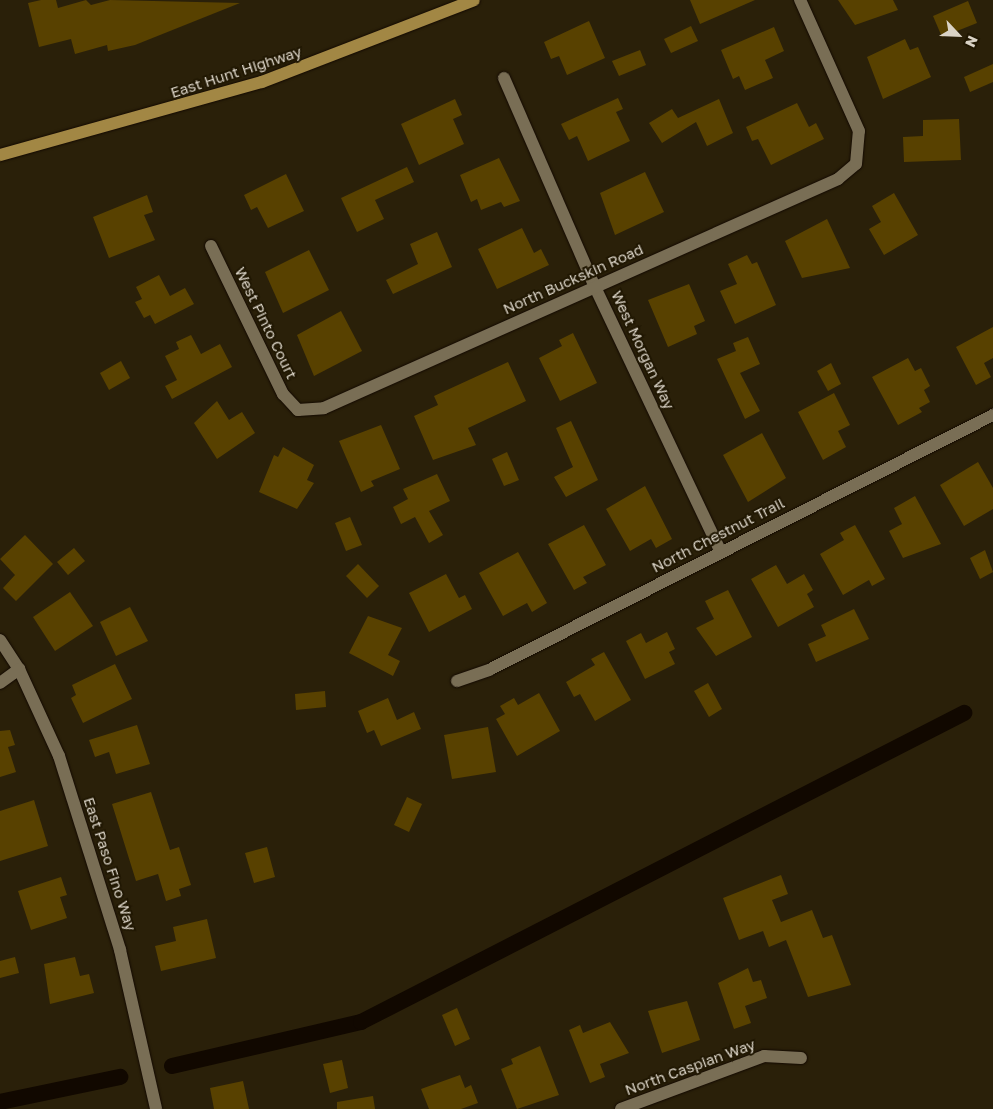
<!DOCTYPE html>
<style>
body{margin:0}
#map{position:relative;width:993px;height:1109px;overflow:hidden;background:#2a2009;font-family:"Golos Text",sans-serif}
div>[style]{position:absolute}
.canal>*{height:16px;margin:-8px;padding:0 8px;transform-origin:8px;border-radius:8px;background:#110800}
.building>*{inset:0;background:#584100}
.roads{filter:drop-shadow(0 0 1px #130900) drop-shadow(0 0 1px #130900)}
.minor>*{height:12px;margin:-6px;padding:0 6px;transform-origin:6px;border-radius:6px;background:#796e55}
.major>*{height:12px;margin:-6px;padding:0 6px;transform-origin:6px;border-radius:6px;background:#a28744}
span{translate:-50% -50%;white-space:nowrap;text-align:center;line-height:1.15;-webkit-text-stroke:4px #201702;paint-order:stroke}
.street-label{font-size:15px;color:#dad3c6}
.north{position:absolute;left:933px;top:10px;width:50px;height:50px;-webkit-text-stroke:4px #201702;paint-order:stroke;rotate:115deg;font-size:14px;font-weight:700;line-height:20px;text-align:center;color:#dad3c6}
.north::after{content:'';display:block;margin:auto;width:18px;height:22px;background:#dad3c6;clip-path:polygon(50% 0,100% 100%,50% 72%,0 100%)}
</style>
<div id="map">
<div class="canal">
<div style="left:172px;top:1066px;width:194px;rotate:-13.1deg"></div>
<div style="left:361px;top:1022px;width:678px;rotate:-27.13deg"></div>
<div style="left:0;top:1102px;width:123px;rotate:-11.8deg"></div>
</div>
<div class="building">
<div style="clip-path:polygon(41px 0,56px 0,58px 8px,86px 0,91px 5px,110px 0,240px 3px,135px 45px,108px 51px,107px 45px,75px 54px,71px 39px,39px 47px,28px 3px)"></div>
<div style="clip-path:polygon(690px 0,755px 0,700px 24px)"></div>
<div style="clip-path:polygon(838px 0,893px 0,898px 10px,855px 25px)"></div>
<div style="clip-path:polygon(968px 1px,977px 23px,942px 37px,933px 16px)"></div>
<div style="clip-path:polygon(589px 21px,605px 58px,567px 75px,559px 56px,551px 59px,544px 42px)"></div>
<div style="clip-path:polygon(691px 26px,698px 41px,671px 53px,664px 39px)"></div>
<div style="clip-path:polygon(774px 27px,784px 51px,765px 60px,773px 78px,745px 90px,739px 76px,733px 79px,721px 50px)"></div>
<div style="clip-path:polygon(905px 39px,910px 50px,918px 47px,931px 77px,883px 99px,867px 57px)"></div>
<div style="clip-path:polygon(640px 50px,646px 65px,619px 76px,612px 61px)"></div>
<div style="clip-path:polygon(993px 64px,993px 82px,970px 92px,964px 77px)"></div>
<div style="clip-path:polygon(618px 98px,623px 109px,616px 112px,630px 141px,588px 161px,577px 136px,569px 140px,561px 124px)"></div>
<div style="clip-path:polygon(455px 99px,462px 115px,453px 119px,464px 144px,419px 165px,401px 124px)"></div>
<div style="clip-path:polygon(719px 99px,733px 133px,707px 146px,696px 122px,662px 143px,649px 123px,672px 109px,678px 118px)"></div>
<div style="clip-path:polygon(797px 103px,809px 127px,816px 123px,824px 139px,771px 165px,758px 139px,752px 141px,746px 127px)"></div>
<div style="clip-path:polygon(959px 119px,961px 160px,904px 162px,903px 137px,923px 136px,923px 120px)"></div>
<div style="clip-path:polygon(499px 158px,520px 201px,504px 207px,501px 202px,481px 210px,477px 199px,471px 202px,460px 175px)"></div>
<div style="clip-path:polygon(407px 167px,414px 182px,375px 200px,384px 219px,357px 232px,341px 198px)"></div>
<div style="clip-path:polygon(645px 172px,664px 212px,615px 235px,600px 193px)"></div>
<div style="clip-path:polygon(286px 174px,304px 211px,268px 228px,257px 207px,251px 210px,244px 195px)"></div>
<div style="clip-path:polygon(894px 193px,918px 235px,884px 255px,869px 229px,881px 222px,872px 206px)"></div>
<div style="clip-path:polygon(147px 195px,153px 212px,144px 215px,155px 240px,109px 258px,93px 217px)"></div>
<div style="clip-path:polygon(827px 219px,850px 268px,802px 278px,785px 241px)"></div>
<div style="clip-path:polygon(522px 228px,534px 253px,541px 249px,549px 265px,497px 289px,478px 249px)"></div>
<div style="clip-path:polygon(437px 232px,452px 267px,393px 294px,386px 280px,418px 264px,410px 244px)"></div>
<div style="clip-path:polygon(309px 250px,329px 290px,283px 313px,265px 272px)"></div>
<div style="clip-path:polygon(747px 255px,752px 264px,757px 262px,776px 305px,735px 324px,720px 291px,737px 284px,728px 264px)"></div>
<div style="clip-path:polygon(159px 275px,170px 296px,185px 288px,194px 304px,155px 324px,150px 315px,144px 318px,135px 302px,142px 299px,136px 287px)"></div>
<div style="clip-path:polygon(689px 284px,705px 321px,694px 326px,697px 334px,668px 347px,648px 300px)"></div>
<div style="clip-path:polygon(341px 311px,362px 351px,314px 376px,297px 335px)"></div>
<div style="clip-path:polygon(993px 327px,993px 358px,984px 363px,991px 377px,976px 385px,956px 347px)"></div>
<div style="clip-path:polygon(573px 333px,597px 383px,560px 401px,539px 358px,562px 346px,559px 340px)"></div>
<div style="clip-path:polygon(191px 335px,201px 354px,220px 344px,232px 367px,172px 399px,165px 386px,177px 380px,165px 356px,179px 349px,176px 342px)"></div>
<div style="clip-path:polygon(748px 337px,760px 364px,740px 373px,760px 411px,745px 419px,717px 359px,736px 351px,733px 343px)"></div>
<div style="clip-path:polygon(908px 358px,915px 371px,921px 368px,930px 386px,924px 390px,930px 402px,919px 408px,922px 412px,898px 425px,872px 377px)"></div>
<div style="clip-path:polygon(121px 361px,130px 378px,109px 390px,100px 373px)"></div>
<div style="clip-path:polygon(508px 362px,526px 401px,468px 428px,476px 445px,433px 460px,414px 416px,438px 405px,434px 396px)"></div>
<div style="clip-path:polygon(831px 363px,841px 384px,828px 391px,817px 371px)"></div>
<div style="clip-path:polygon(834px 393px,850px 425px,838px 431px,846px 447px,823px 460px,798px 412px)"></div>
<div style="clip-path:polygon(217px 401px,229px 420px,242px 412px,255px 433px,217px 459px,194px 423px)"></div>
<div style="clip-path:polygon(571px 421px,598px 480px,566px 497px,554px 477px,573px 467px,556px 428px)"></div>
<div style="clip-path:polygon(381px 425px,400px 469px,371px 481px,374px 486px,361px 492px,339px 441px)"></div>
<div style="clip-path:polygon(762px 433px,786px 478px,748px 502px,723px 455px)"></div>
<div style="clip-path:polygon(283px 447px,314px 465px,307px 480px,314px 483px,297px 509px,259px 492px,274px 455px,278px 457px)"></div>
<div style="clip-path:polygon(507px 452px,519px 480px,504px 486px,492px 459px)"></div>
<div style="clip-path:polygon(978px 462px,993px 488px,993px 509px,964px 526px,940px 485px)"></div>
<div style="clip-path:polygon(437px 474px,450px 501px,429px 511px,443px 535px,429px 543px,415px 517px,401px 524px,393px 507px,408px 499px,403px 489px)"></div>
<div style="clip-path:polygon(645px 486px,672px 539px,656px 548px,651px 539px,630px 551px,606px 509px)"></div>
<div style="clip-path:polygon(915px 496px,941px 544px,903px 558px,889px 531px,902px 524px,894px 508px)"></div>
<div style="clip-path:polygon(350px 517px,362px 545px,346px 551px,335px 523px)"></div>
<div style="clip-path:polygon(584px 525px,606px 565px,583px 577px,587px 583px,574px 590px,548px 544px)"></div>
<div style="clip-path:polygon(855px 525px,885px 579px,872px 586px,869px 580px,843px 595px,820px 554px,844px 540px,840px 533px)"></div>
<div style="clip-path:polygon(25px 535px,53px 564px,16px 601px,3px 588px,15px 575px,0 559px)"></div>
<div style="clip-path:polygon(74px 548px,85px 561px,68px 575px,57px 562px)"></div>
<div style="clip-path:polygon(985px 550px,993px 572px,980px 579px,970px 558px)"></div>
<div style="clip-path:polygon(518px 552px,547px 603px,532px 612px,527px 603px,503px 616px,479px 573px)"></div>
<div style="clip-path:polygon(358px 564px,379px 586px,367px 598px,346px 576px)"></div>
<div style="clip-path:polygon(776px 565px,787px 584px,804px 574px,813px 590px,807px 594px,814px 607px,778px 627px,751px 579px)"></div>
<div style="clip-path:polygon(446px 574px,459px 598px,465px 595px,472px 609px,429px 632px,409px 593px)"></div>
<div style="clip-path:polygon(728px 590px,752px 637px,716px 656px,696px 628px,714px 619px,705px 601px)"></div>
<div style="clip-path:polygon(70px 592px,93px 626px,55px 651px,33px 617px)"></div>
<div style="clip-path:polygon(130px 607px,148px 641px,116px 656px,100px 622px)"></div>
<div style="clip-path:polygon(854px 609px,869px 639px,816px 662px,808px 644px,826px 636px,821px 625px)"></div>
<div style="clip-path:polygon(368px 616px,402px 628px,388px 655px,400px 661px,393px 676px,349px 653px)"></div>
<div style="clip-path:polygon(667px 632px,675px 649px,669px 652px,675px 664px,645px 679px,626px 641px,641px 633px,646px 643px)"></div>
<div style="clip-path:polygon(604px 652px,631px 700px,595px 721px,580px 694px,574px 697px,566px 682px,595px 665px,591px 659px)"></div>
<div style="clip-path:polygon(115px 664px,132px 699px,83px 723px,71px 698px,76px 695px,72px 685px)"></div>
<div style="clip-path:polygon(708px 683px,722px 709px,709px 717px,694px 691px)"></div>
<div style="clip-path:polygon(325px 691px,326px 707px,296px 710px,295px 694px)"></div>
<div style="clip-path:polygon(539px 693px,560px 731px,517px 756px,496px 719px,505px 714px,500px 706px,514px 698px,518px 705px)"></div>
<div style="clip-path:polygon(388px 698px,397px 720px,414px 712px,421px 729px,381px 746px,374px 730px,367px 733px,358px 711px)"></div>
<div style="clip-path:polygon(137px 725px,150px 764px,116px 774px,109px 752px,95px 757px,89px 740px)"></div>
<div style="clip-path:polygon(488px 727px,496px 772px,452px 779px,444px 735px)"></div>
<div style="clip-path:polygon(10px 730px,15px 745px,8px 747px,16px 772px,0 777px,0 731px)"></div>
<div style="clip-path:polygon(151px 792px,170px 850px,179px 847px,191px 885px,179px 889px,181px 896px,166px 901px,158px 874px,136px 881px,112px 804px)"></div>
<div style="clip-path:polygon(407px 797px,422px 804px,409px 832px,394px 825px)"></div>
<div style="clip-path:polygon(34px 800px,48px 846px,0 861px,0 811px)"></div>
<div style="clip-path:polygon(267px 847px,275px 877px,254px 883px,245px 853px)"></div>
<div style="clip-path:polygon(781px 875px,788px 894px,772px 900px,781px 922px,812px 910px,823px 938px,832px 935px,851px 985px,808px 997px,786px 940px,769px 947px,763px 931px,739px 940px,723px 898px)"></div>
<div style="clip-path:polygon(61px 877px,67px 895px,60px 897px,67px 918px,31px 930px,18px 891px)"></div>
<div style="clip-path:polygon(207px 919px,216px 958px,161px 971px,155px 946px,176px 941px,173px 927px)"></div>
<div style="clip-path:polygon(15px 957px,19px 973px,0 978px,0 961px)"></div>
<div style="clip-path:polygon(75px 957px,80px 976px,89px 974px,94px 993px,50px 1004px,44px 964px)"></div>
<div style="clip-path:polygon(748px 968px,753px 982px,761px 980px,767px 998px,745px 1006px,751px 1023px,734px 1029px,718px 983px)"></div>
<div style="clip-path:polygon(687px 1001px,700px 1040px,662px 1053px,648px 1011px)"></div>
<div style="clip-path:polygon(457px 1008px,470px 1039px,455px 1046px,442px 1015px)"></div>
<div style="clip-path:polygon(610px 1022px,629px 1053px,600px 1064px,605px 1077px,590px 1083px,569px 1030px,580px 1025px,583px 1033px)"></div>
<div style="clip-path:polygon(540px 1046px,559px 1095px,517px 1109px,501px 1069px,513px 1064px,511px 1059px)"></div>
<div style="clip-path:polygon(342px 1060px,348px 1088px,330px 1093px,323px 1064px)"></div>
<div style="clip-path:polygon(460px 1075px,465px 1088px,471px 1085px,478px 1103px,461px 1109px,429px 1109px,421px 1089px)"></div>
<div style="clip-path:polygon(243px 1081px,249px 1109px,214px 1109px,210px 1088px)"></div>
<div style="clip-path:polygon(373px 1096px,375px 1109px,337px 1109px,337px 1102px)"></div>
</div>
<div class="roads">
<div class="minor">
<div style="left:504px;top:78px;width:228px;rotate:66.5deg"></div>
<div style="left:595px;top:287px;width:293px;rotate:64.6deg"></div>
<div style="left:211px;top:246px;width:165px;rotate:64.1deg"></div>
<div style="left:283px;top:394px;width:22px;rotate:47deg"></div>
<div style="left:298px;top:410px;width:26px;rotate:-4deg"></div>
<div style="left:324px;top:408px;width:563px;rotate:-24.01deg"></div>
<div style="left:838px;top:179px;width:23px;rotate:-40deg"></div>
<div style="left:856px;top:164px;width:33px;rotate:-85deg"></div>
<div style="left:859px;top:131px;width:144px;rotate:-114.2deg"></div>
<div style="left:0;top:640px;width:35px;rotate:57deg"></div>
<div style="left:19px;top:669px;width:96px;rotate:65.3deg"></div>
<div style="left:59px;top:756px;width:203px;rotate:72.5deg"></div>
<div style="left:120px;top:950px;width:163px;rotate:77.2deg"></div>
<div style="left:457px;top:681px;width:34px;rotate:-19deg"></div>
<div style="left:489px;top:670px;width:565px;rotate:-26.84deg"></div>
<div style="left:0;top:683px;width:24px;rotate:-36deg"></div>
<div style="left:621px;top:1109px;width:153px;rotate:-20.3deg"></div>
<div style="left:764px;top:1056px;width:37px;rotate:3deg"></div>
</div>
<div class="major">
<div style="left:0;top:155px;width:272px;rotate:-15.6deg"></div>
<div style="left:262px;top:82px;width:227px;rotate:-21.1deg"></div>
</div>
</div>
<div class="street-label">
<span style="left:236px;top:72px;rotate:-18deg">East Hunt Highway</span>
<span style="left:573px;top:279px;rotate:-24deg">North Buckskin Road</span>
<span style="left:266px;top:323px;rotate:64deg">West Pinto Court</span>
<span style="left:643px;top:350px;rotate:65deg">West Morgan Way</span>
<span style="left:718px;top:535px;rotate:-27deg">North Chestnut Trail</span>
<span style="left:110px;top:864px;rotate:72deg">East Paso Fino Way</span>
<span style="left:690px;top:1067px;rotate:-20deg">North Caspian Way</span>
</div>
<div class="north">N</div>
</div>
